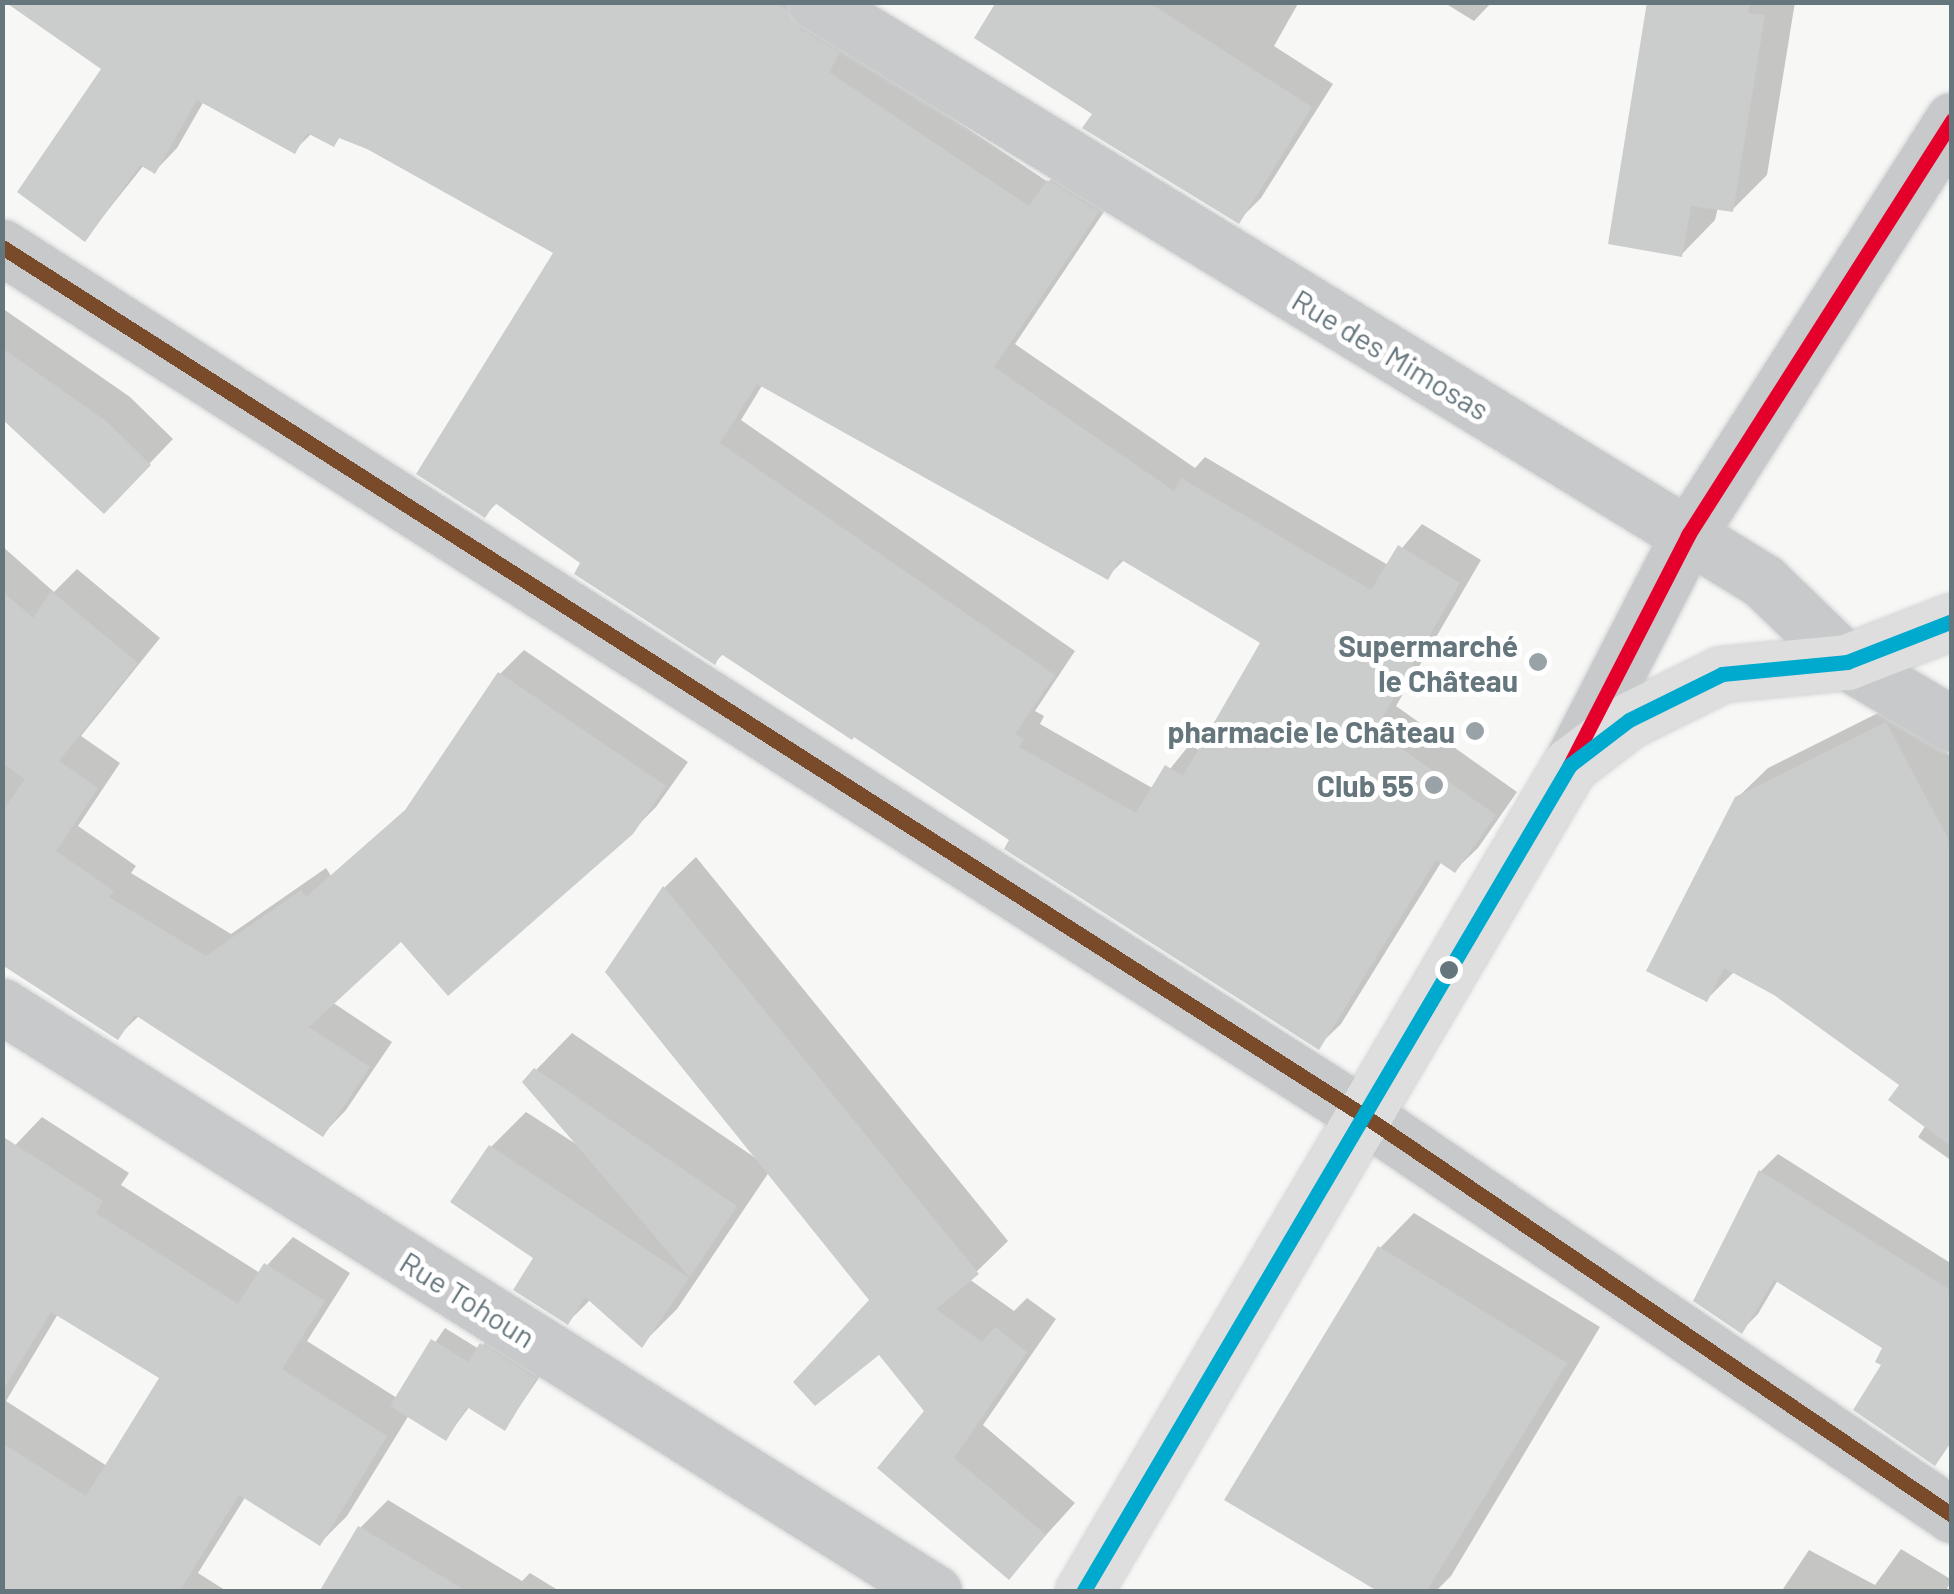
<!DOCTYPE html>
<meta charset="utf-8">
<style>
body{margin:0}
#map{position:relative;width:1954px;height:1594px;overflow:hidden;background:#f7f7f6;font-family:Barlow,sans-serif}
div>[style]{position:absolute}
.shadow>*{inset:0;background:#0003}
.building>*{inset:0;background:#cbcdcd}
.roads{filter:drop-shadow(0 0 2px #d1d3d3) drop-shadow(0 0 2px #d1d3d3)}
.street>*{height:55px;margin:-27.5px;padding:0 27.5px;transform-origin:27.5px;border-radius:27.5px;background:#c7c9ca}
.secondary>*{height:55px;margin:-27.5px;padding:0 27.5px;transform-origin:27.5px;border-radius:27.5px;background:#dedede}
.bus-1>*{height:15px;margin:-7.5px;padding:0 7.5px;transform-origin:7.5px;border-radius:7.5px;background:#7a4b2a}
.bus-2>*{height:15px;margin:-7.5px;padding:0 7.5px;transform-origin:7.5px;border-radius:7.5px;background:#e4002b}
.bus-3>*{height:15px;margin:-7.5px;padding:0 7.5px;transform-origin:7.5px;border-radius:7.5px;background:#00a9ce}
.dots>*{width:28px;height:28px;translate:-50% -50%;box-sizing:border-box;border:5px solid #fff;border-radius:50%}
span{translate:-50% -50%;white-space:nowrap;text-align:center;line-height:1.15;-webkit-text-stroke:10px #fff;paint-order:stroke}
.street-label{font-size:30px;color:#66767d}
.poi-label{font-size:30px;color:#66767d;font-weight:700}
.right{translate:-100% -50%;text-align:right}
.frame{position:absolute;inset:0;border:5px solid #66767d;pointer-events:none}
</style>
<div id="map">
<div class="shadow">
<div style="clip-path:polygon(evenodd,9px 2px,818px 2px,849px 49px,1048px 182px,1072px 159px,1120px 188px,1015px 344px,1195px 468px,1205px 457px,1388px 565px,1422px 524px,1481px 560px,1396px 706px,1517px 792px,1478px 848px,1455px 870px,1442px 861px,1341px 1024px,1318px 1046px,1012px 839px,724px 653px,715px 662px,498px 502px,485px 515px,556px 252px,368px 147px,341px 136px,334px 144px,312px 133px,294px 151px,204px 101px,177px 148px,155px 171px,144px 165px,85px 239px,105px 69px,9px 2px,763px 384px,1107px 577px,1125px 559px,1263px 642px,1200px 751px,1190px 744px,1154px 789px,1040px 724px,1044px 716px,1035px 711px,1075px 651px,741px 420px,763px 384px)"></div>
<div style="clip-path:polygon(999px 2px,1299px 2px,1274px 46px,1333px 84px,1261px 198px,1238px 221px,1095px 114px)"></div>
<div style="clip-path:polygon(1443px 2px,1492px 2px,1474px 21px)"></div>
<div style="clip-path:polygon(1650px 2px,1795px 2px,1767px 175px,1732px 210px,1718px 207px,1715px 220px,1681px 255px)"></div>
<div style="clip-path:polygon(2px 308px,130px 397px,173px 439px,104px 511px,2px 416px)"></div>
<div style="clip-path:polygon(2px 546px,54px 592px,77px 569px,160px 638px,81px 736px,120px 763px,78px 826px,136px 866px,131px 873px,231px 934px,326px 868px,331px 876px,412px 805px,500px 674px,524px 650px,688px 762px,656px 807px,631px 832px,402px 938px,332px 1002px,392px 1042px,346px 1110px,323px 1134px,140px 1015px,117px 1037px,2px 936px)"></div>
<div style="clip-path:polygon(1916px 694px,1952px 761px,1952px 1161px,1918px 1137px,1926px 1125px,1902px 1085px,1776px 993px,1735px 971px,1707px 999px,1737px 798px,1768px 768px)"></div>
<div style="clip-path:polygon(696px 857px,1008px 1241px,969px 1279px,1014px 1311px,1027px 1298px,1056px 1319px,983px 1425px,1075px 1503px,1009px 1576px,872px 1300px,769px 1172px,677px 1309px,642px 1344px,591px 1299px,568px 1322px,536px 1258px,491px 1147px,526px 1112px,579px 1146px,536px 1070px,572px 1033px,757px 1159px,608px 972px,665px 887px)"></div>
<div style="clip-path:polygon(evenodd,42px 1117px,129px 1173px,121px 1185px,260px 1273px,293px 1237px,350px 1273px,307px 1341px,397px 1398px,445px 1328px,479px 1349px,494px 1332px,547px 1366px,505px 1428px,470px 1406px,446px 1438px,409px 1415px,347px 1516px,320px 1543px,246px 1496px,198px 1573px,228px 1592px,2px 1592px,2px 1159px,42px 1117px,58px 1314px,162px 1377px,107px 1466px,6px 1401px,58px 1314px)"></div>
<div style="clip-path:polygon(1778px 1154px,1952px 1264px,1952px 1400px,1884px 1364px,1886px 1347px,1778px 1280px,1758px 1314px,1741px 1331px,1696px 1300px,1761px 1171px)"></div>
<div style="clip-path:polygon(1414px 1213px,1600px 1327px,1451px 1576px,1435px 1592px,1384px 1592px,1380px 1248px)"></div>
<div style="clip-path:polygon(388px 1500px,522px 1581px,530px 1573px,561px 1592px,322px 1592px,360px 1528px)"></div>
<div style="clip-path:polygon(1901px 1549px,1952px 1580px,1945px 1592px,1781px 1592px,1809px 1550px,1875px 1585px)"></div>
</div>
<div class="building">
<div style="clip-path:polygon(evenodd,5px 2px,774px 2px,787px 10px,800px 29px,840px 53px,829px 72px,1029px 206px,1047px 180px,1099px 212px,994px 367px,1174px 491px,1181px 478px,1371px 590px,1398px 545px,1460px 583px,1375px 730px,1496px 815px,1455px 873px,1436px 860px,1319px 1050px,1004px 849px,1009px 840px,854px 737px,852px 740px,721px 654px,715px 665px,574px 574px,580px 563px,495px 503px,485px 518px,416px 474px,553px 253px,367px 149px,339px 138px,334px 147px,307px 133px,295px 154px,197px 100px,155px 174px,140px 165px,85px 242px,17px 192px,101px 69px,5px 2px,757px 384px,1108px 580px,1120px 559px,1260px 643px,1183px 776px,1165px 765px,1136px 813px,1019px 747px,1024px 739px,1015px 734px,1055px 675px,720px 443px,757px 384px)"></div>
<div style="clip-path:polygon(996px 2px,1148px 2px,1312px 107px,1239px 224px,1082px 128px,1092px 114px,974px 38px)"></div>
<div style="clip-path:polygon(1647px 2px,1750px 2px,1748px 13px,1765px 15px,1733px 212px,1691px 206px,1682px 257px,1608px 244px)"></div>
<div style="clip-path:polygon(2px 348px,106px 421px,151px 465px,104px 514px,2px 419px)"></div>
<div style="clip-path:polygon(2px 591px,33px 618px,51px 591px,138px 663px,59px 761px,98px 788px,56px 851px,114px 891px,109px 897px,206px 956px,301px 890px,306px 897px,405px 810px,498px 672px,666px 786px,633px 834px,448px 996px,401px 942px,309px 1027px,370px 1067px,323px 1137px,135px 1015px,118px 1040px,2px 965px,2px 812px,25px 779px,2px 763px)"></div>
<div style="clip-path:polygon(1886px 722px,1952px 846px,1952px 1147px,1888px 1100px,1899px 1085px,1774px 995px,1724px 968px,1707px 1002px,1646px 971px,1735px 797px)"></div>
<div style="clip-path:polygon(663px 886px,979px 1274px,936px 1309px,982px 1342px,995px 1327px,1027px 1352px,954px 1458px,1046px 1535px,1009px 1580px,877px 1468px,924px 1411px,879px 1355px,815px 1406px,793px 1382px,869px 1300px,605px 972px)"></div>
<div style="clip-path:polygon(534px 1068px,737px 1206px,690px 1277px,522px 1082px)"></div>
<div style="clip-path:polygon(2px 1136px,103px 1201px,96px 1213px,238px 1304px,264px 1263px,325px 1301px,282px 1369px,387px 1436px,320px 1546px,239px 1495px,179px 1592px,2px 1592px,2px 1443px,86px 1496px,159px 1378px,51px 1312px,2px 1392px)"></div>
<div style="clip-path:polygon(489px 1145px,689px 1278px,642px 1348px,585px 1297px,568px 1325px,513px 1290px,533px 1258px,450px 1202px)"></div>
<div style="clip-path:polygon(1759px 1170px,1952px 1291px,1952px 1441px,1935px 1466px,1853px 1410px,1881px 1365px,1875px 1362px,1882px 1348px,1774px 1280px,1742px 1334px,1693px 1301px)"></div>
<div style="clip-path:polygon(1378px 1246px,1567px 1363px,1426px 1592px,1379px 1592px,1224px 1500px)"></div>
<div style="clip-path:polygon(431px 1339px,468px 1362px,480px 1343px,536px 1379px,505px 1431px,467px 1407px,446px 1441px,390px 1406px)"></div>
<div style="clip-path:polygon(358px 1526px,468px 1592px,319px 1592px)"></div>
</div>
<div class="roads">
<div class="street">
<div style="left:816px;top:2px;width:1110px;rotate:31.44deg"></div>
<div style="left:1763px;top:581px;width:117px;rotate:44deg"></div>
<div style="left:1847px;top:662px;width:122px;rotate:30.6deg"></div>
<div style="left:2px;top:247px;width:1614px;rotate:32.53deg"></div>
<div style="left:1363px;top:1115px;width:712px;rotate:34.18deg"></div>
<div style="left:1570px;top:765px;width:259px;rotate:-62.8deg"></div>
<div style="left:1688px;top:535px;width:492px;rotate:-57.5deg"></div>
<div style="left:2px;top:1006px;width:1101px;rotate:32.16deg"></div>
</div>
<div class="secondary">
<div style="left:1083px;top:1592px;width:960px;rotate:-59.51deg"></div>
<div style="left:1570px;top:765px;width:74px;rotate:-37.3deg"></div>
<div style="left:1629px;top:720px;width:104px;rotate:-26.3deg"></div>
<div style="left:1722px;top:674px;width:126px;rotate:-5.5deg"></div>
<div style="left:1847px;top:662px;width:113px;rotate:-21.3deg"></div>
</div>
</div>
<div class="bus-1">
<div style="left:2px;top:247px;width:1614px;rotate:32.53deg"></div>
<div style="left:1363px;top:1115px;width:712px;rotate:34.18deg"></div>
</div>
<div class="bus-2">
<div style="left:1570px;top:765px;width:259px;rotate:-62.8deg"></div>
<div style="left:1688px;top:535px;width:492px;rotate:-57.5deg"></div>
</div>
<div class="bus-3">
<div style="left:1083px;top:1592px;width:960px;rotate:-59.51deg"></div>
<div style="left:1570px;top:765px;width:74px;rotate:-37.3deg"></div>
<div style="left:1629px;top:720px;width:104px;rotate:-26.3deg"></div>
<div style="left:1722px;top:674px;width:126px;rotate:-5.5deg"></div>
<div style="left:1847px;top:662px;width:113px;rotate:-21.3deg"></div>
</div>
<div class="dots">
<div style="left:1538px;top:662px;background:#99a3a7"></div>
<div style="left:1475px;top:731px;background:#99a3a7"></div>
<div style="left:1434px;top:785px;background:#99a3a7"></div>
<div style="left:1449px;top:970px;background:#66767d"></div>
</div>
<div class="street-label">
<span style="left:1391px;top:354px;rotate:31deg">Rue des Mimosas</span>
<span style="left:468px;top:1299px;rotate:32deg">Rue Tohoun</span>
</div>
<div class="poi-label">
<span class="right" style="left:1518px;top:662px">Supermarché<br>le Château</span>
<span class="right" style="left:1455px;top:731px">pharmacie le Château</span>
<span class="right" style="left:1414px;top:785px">Club 55</span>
</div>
<div class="frame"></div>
</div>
